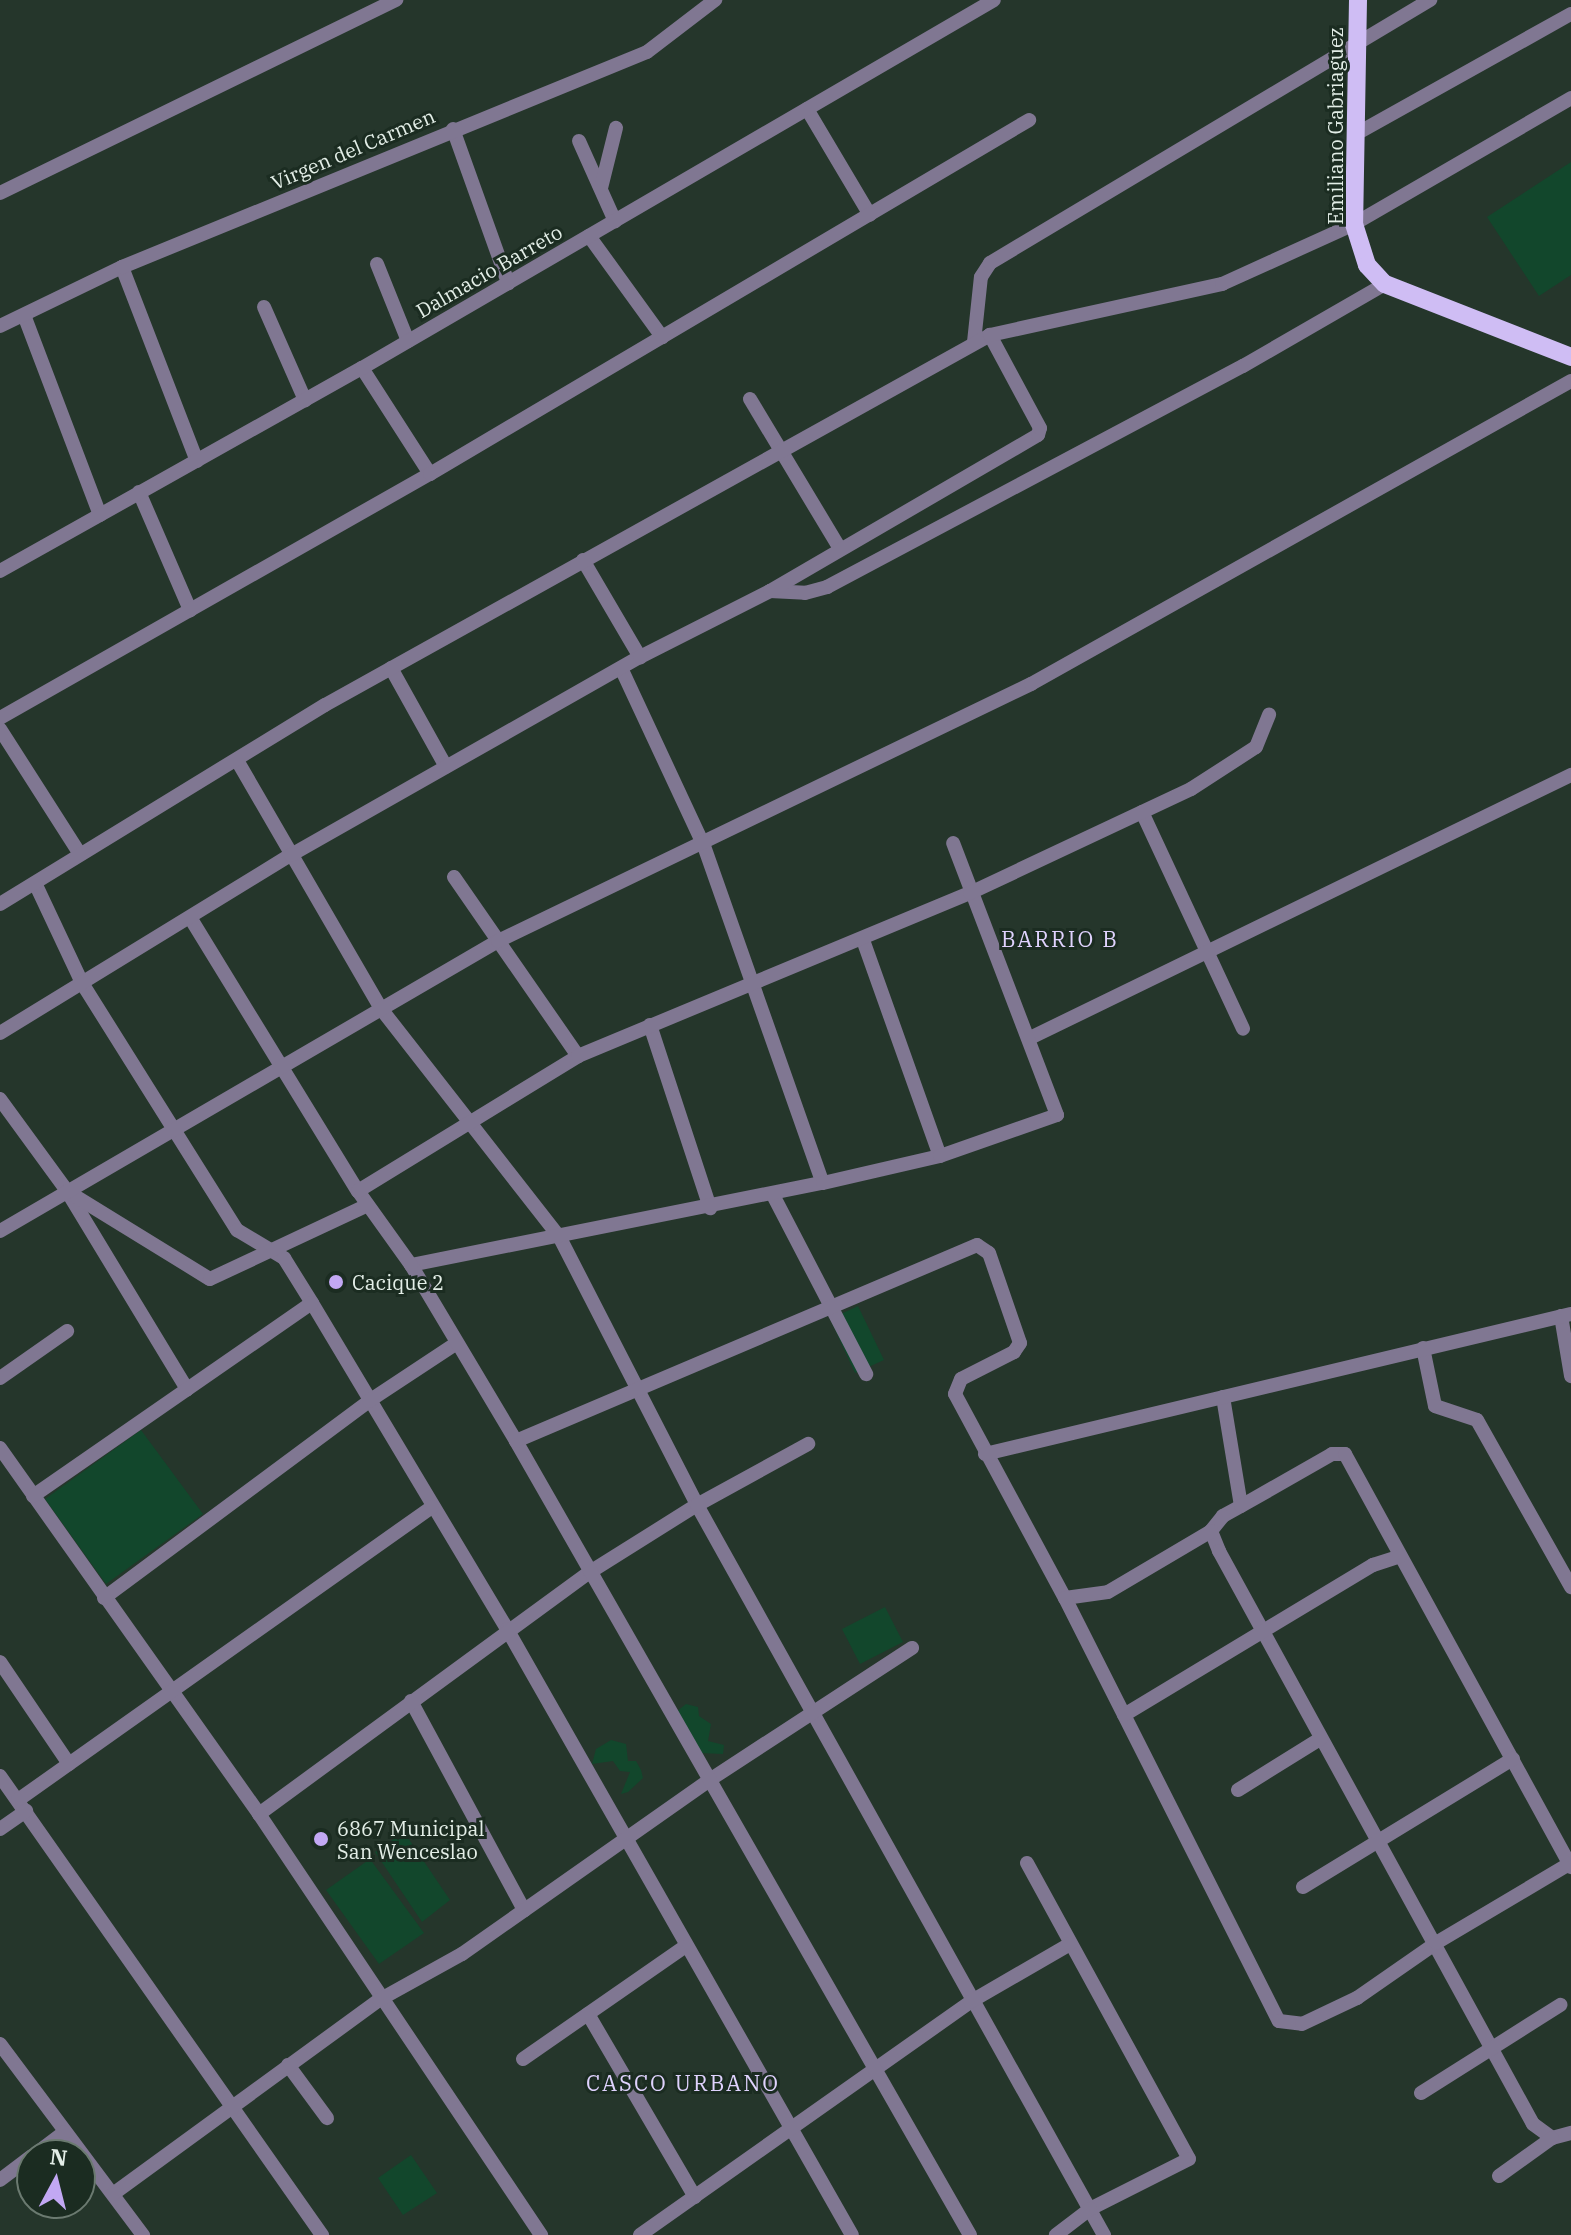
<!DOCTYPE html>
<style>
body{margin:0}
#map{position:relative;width:1571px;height:2235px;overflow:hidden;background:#25362b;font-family:"IBM Plex Serif",serif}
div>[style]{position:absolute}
.green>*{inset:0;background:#12472c}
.minor>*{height:14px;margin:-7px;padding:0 7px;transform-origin:7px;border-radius:7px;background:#807792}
.major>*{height:18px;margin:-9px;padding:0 9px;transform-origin:9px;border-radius:9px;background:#cfbdf4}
.dots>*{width:22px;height:22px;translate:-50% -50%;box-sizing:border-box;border:4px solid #1b2c21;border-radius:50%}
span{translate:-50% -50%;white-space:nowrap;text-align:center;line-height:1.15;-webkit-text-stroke:6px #1b2c21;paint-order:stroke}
.street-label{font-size:20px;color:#e3eee7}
.poi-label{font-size:20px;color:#e3eee7}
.left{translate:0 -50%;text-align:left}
.neighbourhood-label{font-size:22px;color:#dfd2fd;letter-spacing:2px}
.north{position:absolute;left:16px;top:2139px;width:80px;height:80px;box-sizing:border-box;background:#1b2c21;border:2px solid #6b7a70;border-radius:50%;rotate:7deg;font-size:22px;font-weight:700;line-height:32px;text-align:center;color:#e3eee7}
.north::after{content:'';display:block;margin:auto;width:28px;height:36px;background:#c2a8f3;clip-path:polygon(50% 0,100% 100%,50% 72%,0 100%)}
</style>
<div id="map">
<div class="green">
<div style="clip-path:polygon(1571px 162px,1571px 275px,1539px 296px,1487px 217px)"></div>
<div style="clip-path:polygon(858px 1306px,884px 1360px,855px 1373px,830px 1319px)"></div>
<div style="clip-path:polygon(141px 1430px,203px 1514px,106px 1584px,45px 1499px)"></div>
<div style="clip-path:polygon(885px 1607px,903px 1642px,860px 1664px,842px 1629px)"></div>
<div style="clip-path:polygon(686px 1704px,698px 1707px,699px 1716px,711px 1724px,708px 1741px,724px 1745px,723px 1754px,700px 1753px,676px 1712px)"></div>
<div style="clip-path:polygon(611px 1740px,626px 1744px,628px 1761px,636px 1761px,641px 1770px,643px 1778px,628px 1792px,621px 1794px,630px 1772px,620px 1771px,613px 1761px,592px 1764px,596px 1749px)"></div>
<div style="clip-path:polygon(404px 1832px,450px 1900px,422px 1922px,375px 1852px)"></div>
<div style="clip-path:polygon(370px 1859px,424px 1933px,379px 1964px,326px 1890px)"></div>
<div style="clip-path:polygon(411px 2155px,437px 2193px,403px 2215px,378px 2178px)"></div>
</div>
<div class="minor">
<div style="left:807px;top:109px;width:123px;rotate:59.3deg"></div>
<div style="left:453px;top:129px;width:164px;rotate:70.3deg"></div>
<div style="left:1356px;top:134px;width:246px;rotate:-29.2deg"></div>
<div style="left:579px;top:141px;width:88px;rotate:65.8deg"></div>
<div style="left:601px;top:188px;width:62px;rotate:-76deg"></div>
<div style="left:0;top:193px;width:441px;rotate:-26deg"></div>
<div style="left:589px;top:236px;width:125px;rotate:54.1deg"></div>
<div style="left:377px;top:264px;width:83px;rotate:68.1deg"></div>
<div style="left:122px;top:267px;width:208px;rotate:68.9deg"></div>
<div style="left:264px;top:307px;width:102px;rotate:66.2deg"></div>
<div style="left:24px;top:315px;width:214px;rotate:69.2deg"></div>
<div style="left:0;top:326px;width:136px;rotate:-25.8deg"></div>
<div style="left:122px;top:267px;width:567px;rotate:-22.27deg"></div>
<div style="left:647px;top:52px;width:86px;rotate:-37.4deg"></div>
<div style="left:974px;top:342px;width:65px;rotate:-83.9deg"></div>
<div style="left:981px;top:277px;width:17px;rotate:-57deg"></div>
<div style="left:990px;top:263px;width:513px;rotate:-30.87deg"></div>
<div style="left:362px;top:368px;width:126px;rotate:57.3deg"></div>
<div style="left:750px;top:399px;width:175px;rotate:59deg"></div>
<div style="left:139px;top:492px;width:129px;rotate:66.6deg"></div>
<div style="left:583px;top:560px;width:113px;rotate:59.6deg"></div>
<div style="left:0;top:571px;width:415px;rotate:-29.3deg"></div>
<div style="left:362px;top:368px;width:731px;rotate:-30.21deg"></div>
<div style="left:770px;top:591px;width:35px;rotate:3deg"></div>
<div style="left:805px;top:593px;width:23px;rotate:-15deg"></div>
<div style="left:827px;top:587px;width:471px;rotate:-28deg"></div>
<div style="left:1243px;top:366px;width:164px;rotate:-30deg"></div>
<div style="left:391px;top:668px;width:113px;rotate:60.9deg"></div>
<div style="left:621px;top:668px;width:196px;rotate:65deg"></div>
<div style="left:704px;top:846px;width:357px;rotate:70.6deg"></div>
<div style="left:0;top:718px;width:494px;rotate:-29.6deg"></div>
<div style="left:430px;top:474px;width:696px;rotate:-30.58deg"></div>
<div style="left:0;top:729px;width:148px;rotate:57.4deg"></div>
<div style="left:238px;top:762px;width:287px;rotate:59.9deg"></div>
<div style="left:382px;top:1010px;width:289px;rotate:52deg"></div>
<div style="left:560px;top:1238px;width:300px;rotate:62.8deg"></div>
<div style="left:697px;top:1505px;width:836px;rotate:60.86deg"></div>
<div style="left:1142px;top:812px;width:239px;rotate:65deg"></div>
<div style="left:454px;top:877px;width:218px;rotate:55.3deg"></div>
<div style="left:35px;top:883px;width:110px;rotate:64.8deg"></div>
<div style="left:82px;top:983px;width:292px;rotate:57.9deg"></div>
<div style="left:237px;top:1230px;width:55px;rotate:30.8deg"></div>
<div style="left:284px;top:1258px;width:53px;rotate:58.1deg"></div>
<div style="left:312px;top:1303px;width:380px;rotate:59.1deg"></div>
<div style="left:507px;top:1629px;width:697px;rotate:60.35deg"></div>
<div style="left:0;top:904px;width:381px;rotate:-31.5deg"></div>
<div style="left:325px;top:705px;width:761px;rotate:-29.09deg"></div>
<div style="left:191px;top:919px;width:319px;rotate:58.5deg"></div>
<div style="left:863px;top:940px;width:229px;rotate:70.4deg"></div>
<div style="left:650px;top:1025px;width:193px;rotate:71.8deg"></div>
<div style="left:0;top:1033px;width:341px;rotate:-31.5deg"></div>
<div style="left:291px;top:855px;width:401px;rotate:-29.6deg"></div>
<div style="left:640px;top:657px;width:146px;rotate:-26.9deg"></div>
<div style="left:770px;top:591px;width:310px;rotate:-30.2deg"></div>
<div style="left:1038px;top:435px;width:7px;rotate:-74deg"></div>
<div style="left:1040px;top:428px;width:106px;rotate:-118.3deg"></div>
<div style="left:990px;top:335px;width:238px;rotate:-12.4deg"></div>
<div style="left:1222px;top:284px;width:145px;rotate:-24.4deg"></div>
<div style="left:1354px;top:224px;width:251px;rotate:-30.1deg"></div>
<div style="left:1030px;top:1038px;width:602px;rotate:-25.93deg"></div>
<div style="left:0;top:1099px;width:114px;rotate:53.9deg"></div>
<div style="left:67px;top:1191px;width:232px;rotate:58.8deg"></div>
<div style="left:70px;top:1193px;width:164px;rotate:31.6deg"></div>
<div style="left:210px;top:1279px;width:174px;rotate:-25.1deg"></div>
<div style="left:773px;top:1195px;width:202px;rotate:62.5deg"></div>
<div style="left:0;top:1231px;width:576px;rotate:-30.21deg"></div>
<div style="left:498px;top:941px;width:592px;rotate:-25.74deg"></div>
<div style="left:1031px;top:684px;width:619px;rotate:-29.3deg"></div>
<div style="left:411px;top:1265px;width:420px;rotate:-11.3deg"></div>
<div style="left:823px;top:1183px;width:120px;rotate:-13deg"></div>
<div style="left:940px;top:1156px;width:124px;rotate:-19.3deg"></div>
<div style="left:1057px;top:1115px;width:291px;rotate:-110.9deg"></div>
<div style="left:1561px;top:1316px;width:61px;rotate:80.5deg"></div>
<div style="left:1423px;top:1348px;width:59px;rotate:78.3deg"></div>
<div style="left:1435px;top:1406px;width:44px;rotate:18.4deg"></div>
<div style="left:1477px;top:1420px;width:192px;rotate:60.6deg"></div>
<div style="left:0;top:1378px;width:82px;rotate:-35deg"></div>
<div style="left:1223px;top:1397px;width:110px;rotate:80.6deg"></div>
<div style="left:1241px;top:1506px;width:21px;rotate:151deg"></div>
<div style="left:1223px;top:1516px;width:19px;rotate:129deg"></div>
<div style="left:1211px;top:1531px;width:22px;rotate:68deg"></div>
<div style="left:1219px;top:1551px;width:653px;rotate:61.28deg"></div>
<div style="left:1533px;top:2124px;width:24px;rotate:36deg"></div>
<div style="left:1552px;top:2138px;width:20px;rotate:-15deg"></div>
<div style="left:516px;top:1441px;width:501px;rotate:-23.03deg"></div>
<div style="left:977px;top:1245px;width:14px;rotate:34deg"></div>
<div style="left:989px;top:1253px;width:95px;rotate:71deg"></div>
<div style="left:1020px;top:1343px;width:11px;rotate:124deg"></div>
<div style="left:1014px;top:1352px;width:59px;rotate:153deg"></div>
<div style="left:961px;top:1379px;width:16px;rotate:112deg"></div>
<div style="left:955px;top:1394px;width:232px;rotate:61.7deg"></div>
<div style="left:1065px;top:1598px;width:43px;rotate:-7.9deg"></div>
<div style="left:1108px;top:1592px;width:120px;rotate:-30.6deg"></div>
<div style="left:0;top:1448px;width:448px;rotate:54.7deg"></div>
<div style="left:259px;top:1814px;width:507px;rotate:56.18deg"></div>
<div style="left:985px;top:1454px;width:602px;rotate:-13.44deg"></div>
<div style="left:33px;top:1496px;width:339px;rotate:-34.7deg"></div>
<div style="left:1241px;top:1506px;width:105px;rotate:-29.7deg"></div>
<div style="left:1332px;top:1454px;width:13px"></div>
<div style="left:1345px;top:1454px;width:471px;rotate:61.3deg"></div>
<div style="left:104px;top:1598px;width:330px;rotate:-36.6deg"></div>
<div style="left:369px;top:1401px;width:105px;rotate:-33.4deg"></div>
<div style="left:1065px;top:1598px;width:474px;rotate:63.2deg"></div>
<div style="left:1279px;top:2021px;width:23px;rotate:7deg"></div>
<div style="left:1302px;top:2024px;width:61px;rotate:-25.3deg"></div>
<div style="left:1357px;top:1998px;width:96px;rotate:-34.8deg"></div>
<div style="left:1436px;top:1943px;width:155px;rotate:-30.7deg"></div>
<div style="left:0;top:1662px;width:123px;rotate:55.9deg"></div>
<div style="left:411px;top:1701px;width:238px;rotate:61.6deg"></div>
<div style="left:1124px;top:1715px;width:291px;rotate:-31.1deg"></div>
<div style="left:1373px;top:1565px;width:28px;rotate:-18deg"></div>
<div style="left:0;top:1776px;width:561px;rotate:54.95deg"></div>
<div style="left:1238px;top:1790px;width:97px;rotate:-31.9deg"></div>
<div style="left:18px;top:1800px;width:507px;rotate:-35.29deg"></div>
<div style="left:259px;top:1814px;width:410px;rotate:-36.2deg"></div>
<div style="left:590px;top:1572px;width:126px;rotate:-32.1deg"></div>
<div style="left:697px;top:1505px;width:127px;rotate:-28.8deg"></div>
<div style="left:0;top:1829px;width:32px;rotate:-35deg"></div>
<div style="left:1027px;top:1863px;width:337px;rotate:61.3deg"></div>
<div style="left:1189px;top:2159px;width:111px;rotate:153.2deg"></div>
<div style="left:1090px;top:2209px;width:43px;rotate:142.6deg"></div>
<div style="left:1303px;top:1887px;width:246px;rotate:-31.4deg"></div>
<div style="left:588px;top:2014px;width:212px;rotate:59.7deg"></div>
<div style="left:0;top:2044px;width:239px;rotate:53.2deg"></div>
<div style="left:523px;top:2059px;width:196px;rotate:-34.8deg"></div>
<div style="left:288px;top:2065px;width:66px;rotate:53.7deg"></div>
<div style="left:1421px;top:2093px;width:165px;rotate:-32.3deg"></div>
<div style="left:34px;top:2155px;width:38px;rotate:-37deg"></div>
<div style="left:1499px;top:2176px;width:65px;rotate:-35.6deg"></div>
<div style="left:0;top:2180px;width:40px;rotate:-37deg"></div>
<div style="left:113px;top:2194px;width:329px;rotate:-36.1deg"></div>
<div style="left:379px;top:2000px;width:95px;rotate:-29deg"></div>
<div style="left:462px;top:1954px;width:304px;rotate:-35.1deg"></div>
<div style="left:711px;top:1779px;width:240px;rotate:-33.1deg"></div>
<div style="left:640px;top:2235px;width:404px;rotate:-35.2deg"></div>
<div style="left:970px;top:2002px;width:116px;rotate:-30.1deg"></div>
<div style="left:970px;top:2235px;width:915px;rotate:-119.76deg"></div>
<div style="left:516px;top:1441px;width:205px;rotate:-120.8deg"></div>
<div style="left:411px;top:1265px;width:91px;rotate:-125.6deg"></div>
<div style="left:358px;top:1191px;width:258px;rotate:-31.5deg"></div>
<div style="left:578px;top:1056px;width:425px;rotate:-22.6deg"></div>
<div style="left:970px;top:893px;width:244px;rotate:-25.2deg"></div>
<div style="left:1191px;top:789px;width:77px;rotate:-32.9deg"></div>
<div style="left:1256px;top:747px;width:35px;rotate:-68deg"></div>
</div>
<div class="major">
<div style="left:1358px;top:0;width:224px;rotate:91deg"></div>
<div style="left:1354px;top:224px;width:43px;rotate:72.4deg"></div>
<div style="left:1367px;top:265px;width:26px;rotate:47deg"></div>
<div style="left:1385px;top:284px;width:200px;rotate:21.4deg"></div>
</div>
<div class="dots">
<div style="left:336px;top:1282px;background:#c2a8f3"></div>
<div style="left:321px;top:1839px;background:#c2a8f3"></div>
</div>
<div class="street-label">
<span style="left:1335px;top:126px;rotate:-90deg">Emiliano Gabriaguez</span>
<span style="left:353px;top:149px;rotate:-23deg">Virgen del Carmen</span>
<span style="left:489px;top:271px;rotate:-30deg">Dalmacio Barreto</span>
</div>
<div class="poi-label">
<span class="left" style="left:352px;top:1282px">Cacique 2</span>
<span class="left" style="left:337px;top:1840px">6867 Municipal<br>San Wenceslao</span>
</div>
<div class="neighbourhood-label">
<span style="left:1060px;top:939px">BARRIO B</span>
<span style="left:683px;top:2083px">CASCO URBANO</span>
</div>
<div class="north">N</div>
</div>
